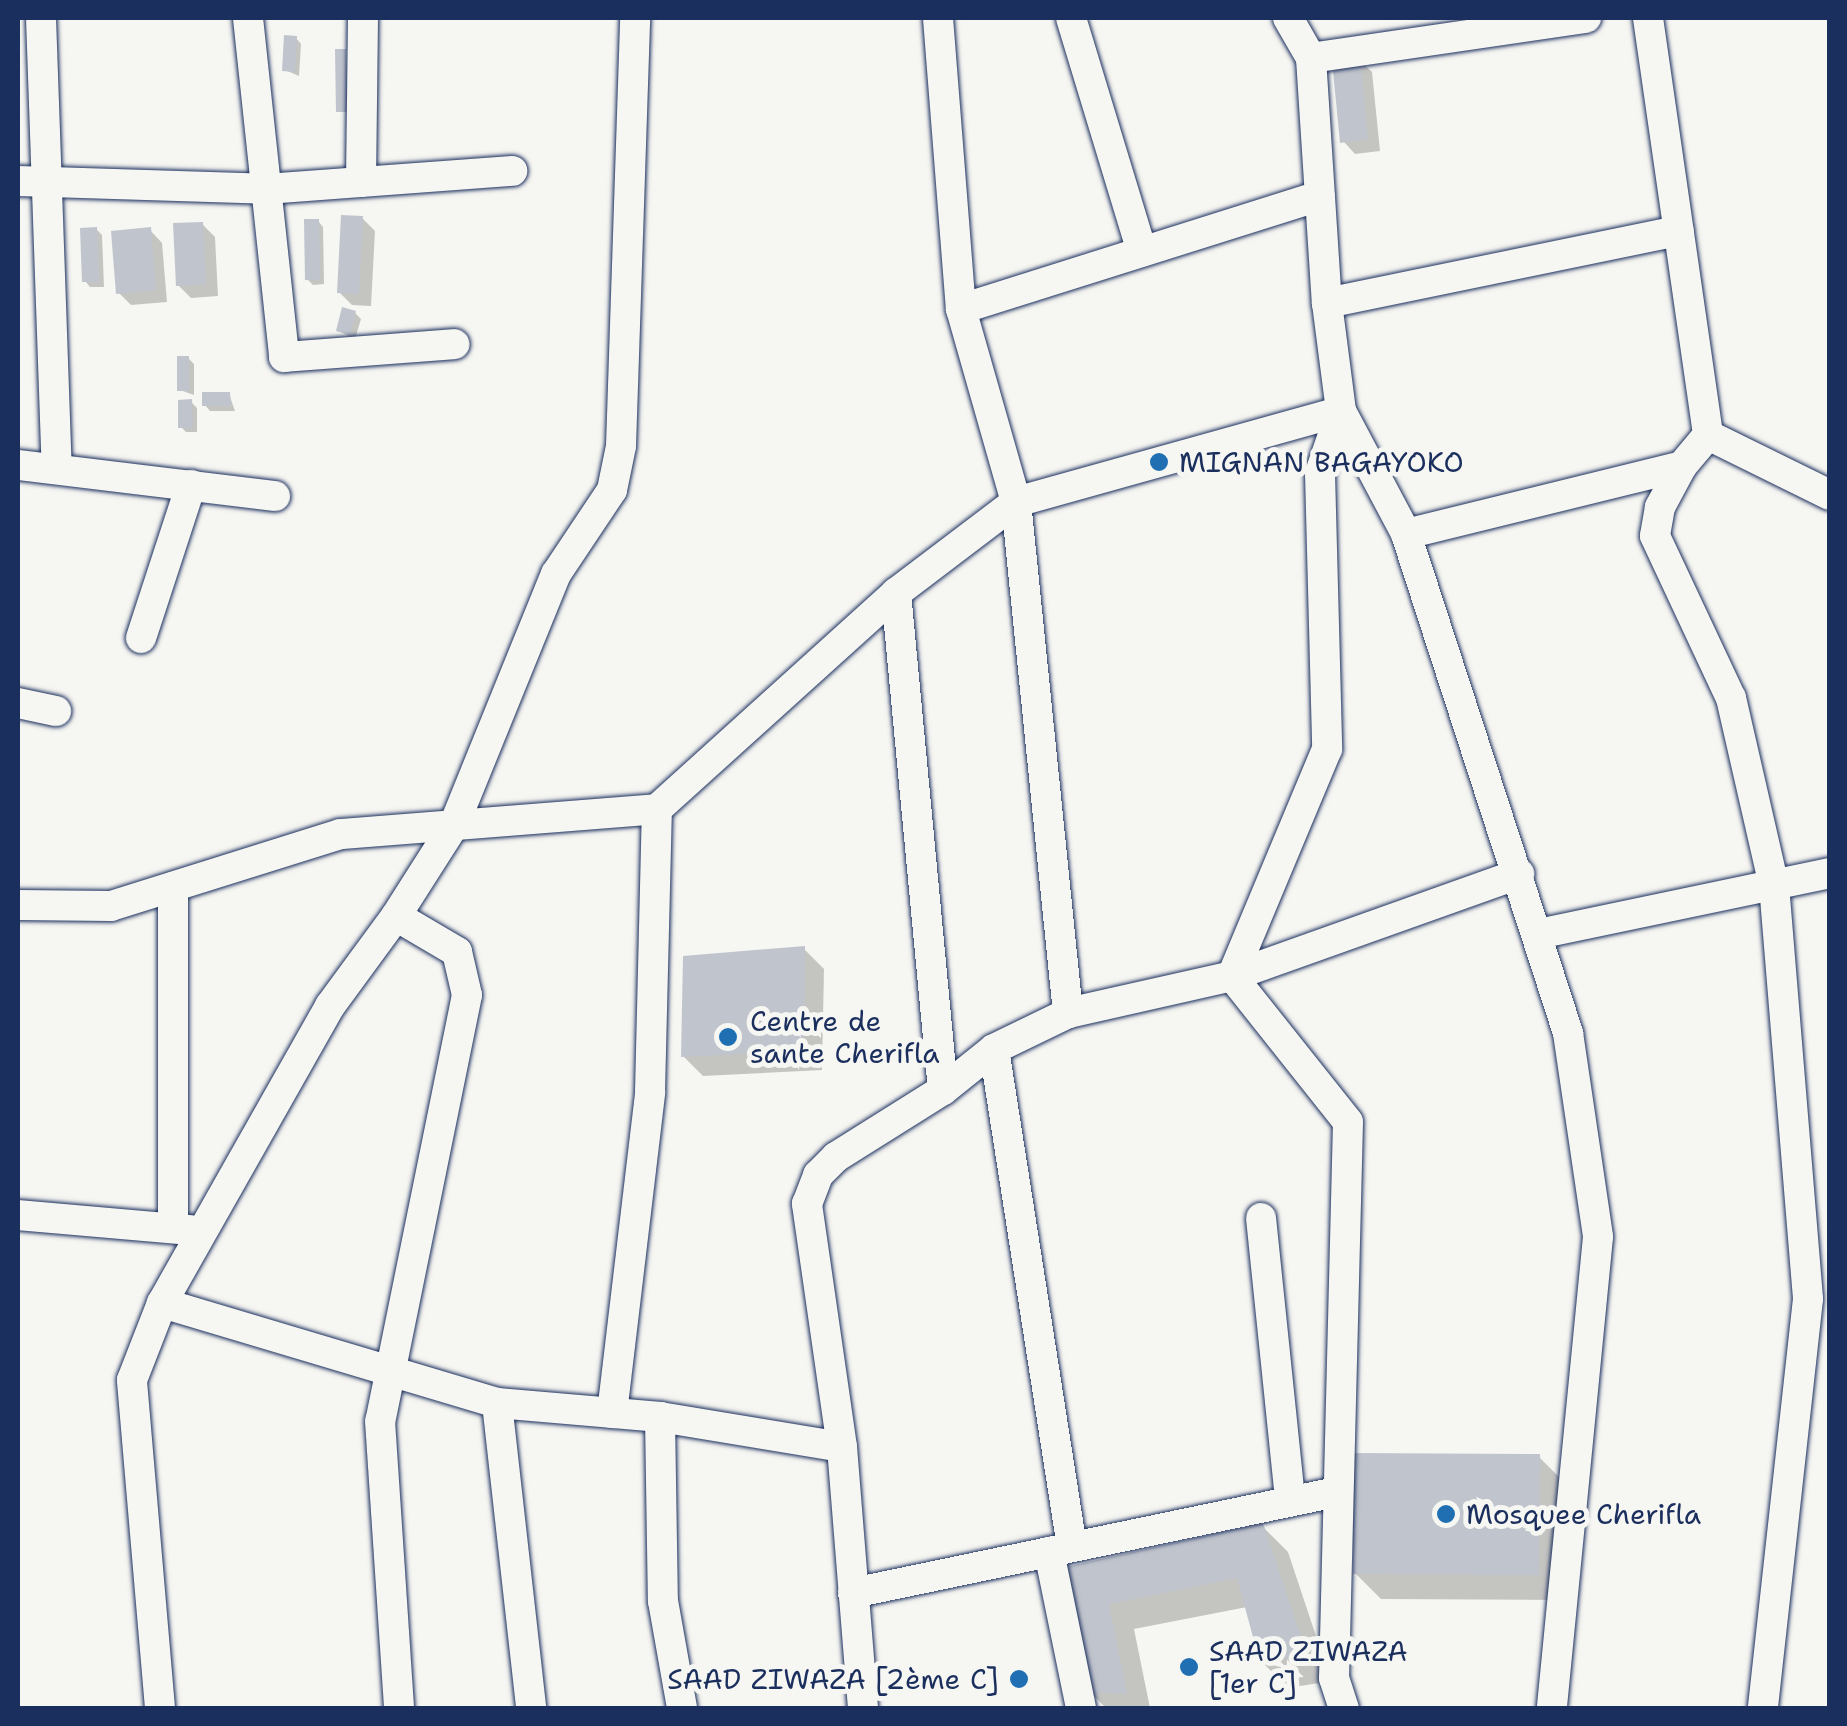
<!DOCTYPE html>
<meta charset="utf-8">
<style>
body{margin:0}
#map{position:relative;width:1847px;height:1726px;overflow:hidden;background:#f6f6f2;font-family:"Shantell Sans",sans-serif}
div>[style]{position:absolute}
.shadow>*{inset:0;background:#0003}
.building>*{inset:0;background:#c0c4cd}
.roads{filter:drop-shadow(0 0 2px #1b2f5e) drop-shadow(0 0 2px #1b2f5e)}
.minor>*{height:30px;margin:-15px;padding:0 15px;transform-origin:15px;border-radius:15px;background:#f6f6f2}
.dots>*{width:28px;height:28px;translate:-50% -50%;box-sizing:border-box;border:5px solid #f6f6f2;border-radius:50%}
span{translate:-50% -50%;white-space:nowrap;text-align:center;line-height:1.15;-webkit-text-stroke:10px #f6f6f2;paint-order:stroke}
.poi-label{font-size:28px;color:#1b2f5e}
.left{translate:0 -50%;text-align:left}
.right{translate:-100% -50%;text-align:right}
.frame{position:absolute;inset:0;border:20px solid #1b2f5e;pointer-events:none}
</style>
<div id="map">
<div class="shadow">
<div style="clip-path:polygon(296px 38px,301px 44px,299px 76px,285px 70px)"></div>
<div style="clip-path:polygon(1359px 60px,1372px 72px,1380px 151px,1355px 154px,1343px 141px)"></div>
<div style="clip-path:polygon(362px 218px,375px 231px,371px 306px,352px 305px,339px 292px)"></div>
<div style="clip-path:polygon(318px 221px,323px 227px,324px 284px,313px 285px,307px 279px)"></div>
<div style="clip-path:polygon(202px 224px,215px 237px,218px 296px,191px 298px,178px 285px)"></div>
<div style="clip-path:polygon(96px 229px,102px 235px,104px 287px,90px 287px,85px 281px)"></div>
<div style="clip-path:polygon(150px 230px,162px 243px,167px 302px,131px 305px,118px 292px)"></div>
<div style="clip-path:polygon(355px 313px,361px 319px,355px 339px,339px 331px)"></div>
<div style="clip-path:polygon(188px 358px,194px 364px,194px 395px,180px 390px)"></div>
<div style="clip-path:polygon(229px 394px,235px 411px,210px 411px,205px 405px)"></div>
<div style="clip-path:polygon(191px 402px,197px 408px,197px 432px,186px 432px,181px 427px)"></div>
<div style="clip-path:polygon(804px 949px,824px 969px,822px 1070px,703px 1076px,683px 1056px)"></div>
<div style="clip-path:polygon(1539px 1457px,1565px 1483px,1564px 1600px,1381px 1599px,1355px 1573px)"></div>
<div style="clip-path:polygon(1262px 1526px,1288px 1552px,1331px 1681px,1288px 1688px,1262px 1662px,1247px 1607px,1134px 1629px,1150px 1708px,1106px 1708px,1088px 1690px,1064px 1570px)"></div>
</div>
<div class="building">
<div style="clip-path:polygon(284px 35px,297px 36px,295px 72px,282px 71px)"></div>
<div style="clip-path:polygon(335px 49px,346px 49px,348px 112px,336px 112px)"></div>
<div style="clip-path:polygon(1360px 57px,1368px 139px,1340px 143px,1332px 60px)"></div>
<div style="clip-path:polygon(341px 215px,363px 216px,359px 294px,337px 293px)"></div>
<div style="clip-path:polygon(304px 219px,319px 219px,320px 280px,305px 280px)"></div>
<div style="clip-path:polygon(203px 222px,206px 284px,176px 286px,173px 223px)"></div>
<div style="clip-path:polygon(97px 227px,99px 282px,82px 282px,80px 228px)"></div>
<div style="clip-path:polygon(151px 227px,156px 290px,116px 294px,111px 231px)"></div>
<div style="clip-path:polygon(342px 307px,356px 311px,350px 335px,336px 331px)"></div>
<div style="clip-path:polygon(177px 356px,189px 356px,189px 391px,177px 391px)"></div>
<div style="clip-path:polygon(202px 392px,230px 392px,231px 406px,202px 406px)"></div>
<div style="clip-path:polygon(192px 399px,193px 428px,178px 428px,178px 400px)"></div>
<div style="clip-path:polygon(805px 946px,804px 1051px,681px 1057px,683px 956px)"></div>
<div style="clip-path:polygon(1353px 1453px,1540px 1454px,1539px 1575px,1353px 1574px)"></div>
<div style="clip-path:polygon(1263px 1523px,1307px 1655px,1260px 1663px,1237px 1578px,1109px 1604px,1127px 1694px,1086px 1692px,1061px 1568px)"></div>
</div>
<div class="roads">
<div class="minor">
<div style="left:41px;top:18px;width:449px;rotate:88deg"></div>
<div style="left:248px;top:18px;width:341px;rotate:83.9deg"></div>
<div style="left:284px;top:357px;width:171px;rotate:-4.3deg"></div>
<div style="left:938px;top:18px;width:292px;rotate:85.5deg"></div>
<div style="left:961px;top:309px;width:201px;rotate:74.1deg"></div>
<div style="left:1016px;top:502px;width:514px;rotate:84.19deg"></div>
<div style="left:1071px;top:18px;width:244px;rotate:73.1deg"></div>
<div style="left:1288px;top:18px;width:46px;rotate:60.1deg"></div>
<div style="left:1311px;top:58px;width:246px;rotate:86.3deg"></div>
<div style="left:1327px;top:303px;width:109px;rotate:82.6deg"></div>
<div style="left:1341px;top:411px;width:139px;rotate:62.1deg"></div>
<div style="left:1406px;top:534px;width:525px;rotate:72.01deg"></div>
<div style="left:1568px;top:1033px;width:206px;rotate:81.6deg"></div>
<div style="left:1598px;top:1237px;width:473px;rotate:95.6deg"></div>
<div style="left:1648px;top:18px;width:421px;rotate:81.8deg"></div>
<div style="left:1708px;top:435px;width:40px;rotate:130deg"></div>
<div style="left:1682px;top:466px;width:47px;rotate:118.2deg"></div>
<div style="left:1660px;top:507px;width:29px;rotate:100deg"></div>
<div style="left:1655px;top:536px;width:179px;rotate:64.9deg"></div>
<div style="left:1731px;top:698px;width:192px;rotate:77.1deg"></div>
<div style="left:1774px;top:885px;width:415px;rotate:85.3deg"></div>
<div style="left:1808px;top:1299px;width:411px;rotate:96.3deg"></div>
<div style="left:1311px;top:58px;width:278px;rotate:-8.3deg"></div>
<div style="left:18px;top:181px;width:248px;rotate:1.8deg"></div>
<div style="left:266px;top:189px;width:247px;rotate:-4.2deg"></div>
<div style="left:361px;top:182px;width:164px;rotate:-89.3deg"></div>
<div style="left:1327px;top:303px;width:359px;rotate:-11.6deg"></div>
<div style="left:961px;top:309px;width:376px;rotate:-17.5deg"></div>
<div style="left:1341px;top:411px;width:65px;rotate:108.7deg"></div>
<div style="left:1320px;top:473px;width:276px;rotate:88.5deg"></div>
<div style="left:1327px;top:749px;width:246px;rotate:112.7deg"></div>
<div style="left:1232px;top:976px;width:186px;rotate:51.5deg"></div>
<div style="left:1348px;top:1122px;width:556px;rotate:91.44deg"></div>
<div style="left:1334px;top:1678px;width:32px;rotate:72deg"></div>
<div style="left:1708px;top:435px;width:136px;rotate:26.2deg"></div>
<div style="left:18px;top:465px;width:259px;rotate:6.9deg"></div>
<div style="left:1406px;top:534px;width:284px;rotate:-13.8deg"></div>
<div style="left:896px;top:593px;width:499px;rotate:84.6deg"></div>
<div style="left:141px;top:638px;width:161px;rotate:-71.9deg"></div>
<div style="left:18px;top:703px;width:39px;rotate:12deg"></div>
<div style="left:173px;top:887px;width:341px;rotate:90deg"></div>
<div style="left:18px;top:905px;width:93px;rotate:0.6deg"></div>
<div style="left:111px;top:906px;width:241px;rotate:-17.4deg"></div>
<div style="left:341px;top:834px;width:317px;rotate:-4.5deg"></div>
<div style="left:657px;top:809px;width:322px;rotate:-42.1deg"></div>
<div style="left:896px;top:593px;width:151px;rotate:-37.2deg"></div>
<div style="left:1016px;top:502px;width:337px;rotate:-15.6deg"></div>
<div style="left:396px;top:916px;width:71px;rotate:30.5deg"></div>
<div style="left:457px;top:952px;width:44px;rotate:76.9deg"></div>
<div style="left:467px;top:995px;width:435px;rotate:101.5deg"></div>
<div style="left:380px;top:1421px;width:288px;rotate:86.2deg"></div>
<div style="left:1538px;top:934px;width:298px;rotate:-11.8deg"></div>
<div style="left:994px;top:1049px;width:504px;rotate:81.1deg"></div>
<div style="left:18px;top:1215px;width:173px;rotate:5deg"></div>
<div style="left:1261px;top:1218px;width:284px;rotate:84.1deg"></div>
<div style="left:162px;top:1303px;width:341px;rotate:-60.5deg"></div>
<div style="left:330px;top:1006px;width:112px;rotate:-53.7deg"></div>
<div style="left:396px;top:916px;width:108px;rotate:-57.5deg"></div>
<div style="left:454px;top:825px;width:271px;rotate:-67.9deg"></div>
<div style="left:556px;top:574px;width:101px;rotate:-56.3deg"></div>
<div style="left:612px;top:490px;width:45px;rotate:-78.4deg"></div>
<div style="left:621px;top:446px;width:428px;rotate:-88.1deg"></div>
<div style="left:497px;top:1403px;width:307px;rotate:83.6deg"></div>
<div style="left:612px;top:1413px;width:323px;rotate:-83.2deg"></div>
<div style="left:650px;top:1092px;width:283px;rotate:-88.6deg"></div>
<div style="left:660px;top:1417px;width:184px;rotate:89.1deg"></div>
<div style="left:663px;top:1601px;width:109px;rotate:79.9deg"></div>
<div style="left:1049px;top:1552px;width:159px;rotate:78.4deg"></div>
<div style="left:853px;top:1593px;width:493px;rotate:-11.8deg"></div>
<div style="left:160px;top:1708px;width:329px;rotate:-94.9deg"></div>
<div style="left:132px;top:1380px;width:83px;rotate:-68.7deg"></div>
<div style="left:162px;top:1303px;width:350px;rotate:16.6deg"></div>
<div style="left:497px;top:1403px;width:164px;rotate:4.9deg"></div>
<div style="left:660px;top:1417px;width:184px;rotate:9.4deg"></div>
<div style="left:863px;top:1708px;width:262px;rotate:-94.6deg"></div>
<div style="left:842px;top:1447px;width:246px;rotate:-98.2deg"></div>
<div style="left:807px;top:1204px;width:31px;rotate:-69deg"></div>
<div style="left:818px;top:1175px;width:25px;rotate:-45deg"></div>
<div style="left:836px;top:1157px;width:126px;rotate:-32.1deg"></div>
<div style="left:943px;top:1090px;width:65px;rotate:-38.8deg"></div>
<div style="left:994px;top:1049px;width:82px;rotate:-25.9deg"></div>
<div style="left:1068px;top:1013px;width:168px;rotate:-12.7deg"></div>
<div style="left:1232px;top:976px;width:305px;rotate:-19.6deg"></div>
</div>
</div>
<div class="dots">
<div style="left:1159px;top:462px;background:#1f6fb2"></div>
<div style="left:728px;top:1037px;background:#1f6fb2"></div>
<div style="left:1446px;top:1514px;background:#1f6fb2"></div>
<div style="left:1189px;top:1667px;background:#1f6fb2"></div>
<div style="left:1019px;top:1679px;background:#1f6fb2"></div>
</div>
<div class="poi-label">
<span class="left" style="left:1179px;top:462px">MIGNAN BAGAYOKO</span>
<span class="left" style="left:750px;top:1037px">Centre de<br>sante Cherifla</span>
<span class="left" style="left:1466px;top:1514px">Mosquee Cherifla</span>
<span class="left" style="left:1209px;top:1667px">SAAD ZIWAZA<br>[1er C]</span>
<span class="right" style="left:999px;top:1679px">SAAD ZIWAZA [2ème C]</span>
</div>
<div class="frame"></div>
</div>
